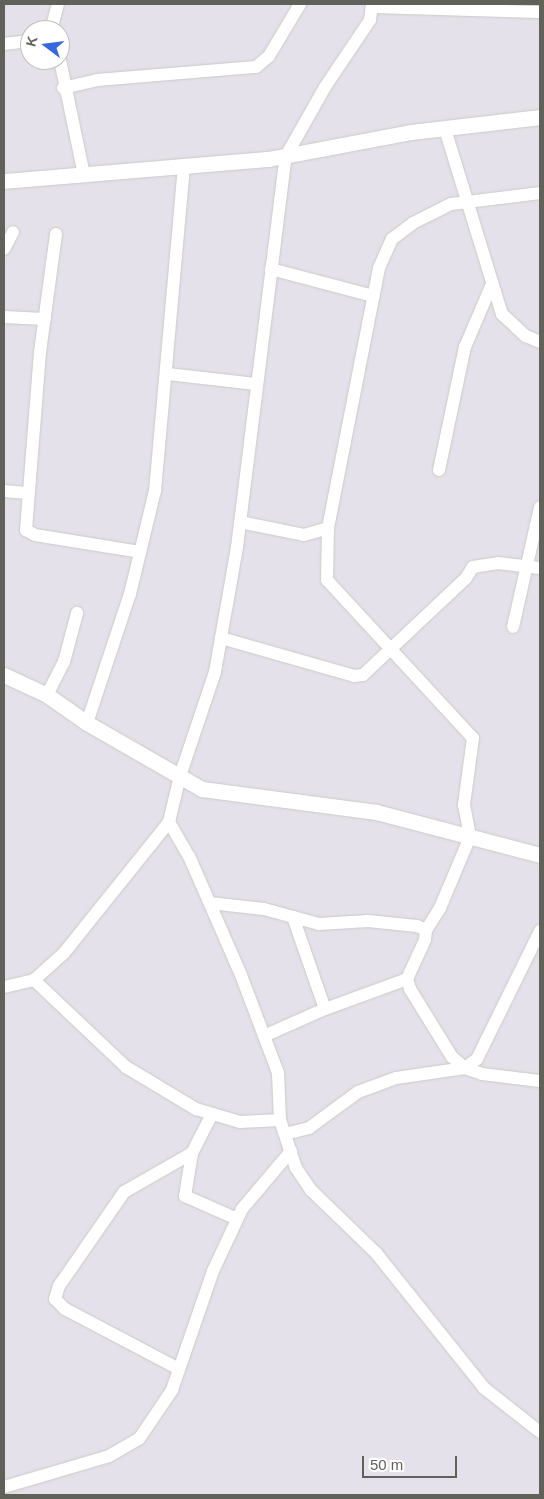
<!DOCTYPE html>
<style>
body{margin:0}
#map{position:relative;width:544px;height:1499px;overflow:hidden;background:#e5e1eb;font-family:Arial,sans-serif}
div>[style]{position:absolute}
.roads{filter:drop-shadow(0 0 1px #cacbc5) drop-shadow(0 0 1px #cacbc5)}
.street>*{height:12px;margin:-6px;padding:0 6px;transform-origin:6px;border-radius:6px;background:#fff}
.secondary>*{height:15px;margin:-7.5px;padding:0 7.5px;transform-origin:7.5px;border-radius:7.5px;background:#fff}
span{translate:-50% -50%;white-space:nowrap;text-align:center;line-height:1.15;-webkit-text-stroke:5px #fff;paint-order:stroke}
.frame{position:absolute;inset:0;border:5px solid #606159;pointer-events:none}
.north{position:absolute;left:20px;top:20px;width:50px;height:50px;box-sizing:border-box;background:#fff;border:1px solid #bfc0bd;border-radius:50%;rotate:285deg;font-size:14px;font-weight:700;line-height:20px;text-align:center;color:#606159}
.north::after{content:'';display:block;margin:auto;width:18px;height:22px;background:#3568dd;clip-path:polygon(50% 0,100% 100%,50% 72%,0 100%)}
.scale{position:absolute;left:362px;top:1456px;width:95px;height:22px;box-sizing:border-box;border:2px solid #606159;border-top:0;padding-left:6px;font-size:15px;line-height:18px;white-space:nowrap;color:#606159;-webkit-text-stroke:4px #fff;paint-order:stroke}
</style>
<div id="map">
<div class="roads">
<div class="street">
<div style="left:372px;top:7px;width:168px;rotate:1.7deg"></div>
<div style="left:51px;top:30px;width:27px;rotate:-75deg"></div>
<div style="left:4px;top:44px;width:26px;rotate:-7deg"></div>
<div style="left:60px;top:60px;width:117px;rotate:78.2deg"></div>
<div style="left:63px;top:88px;width:35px;rotate:-13deg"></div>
<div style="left:97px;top:80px;width:160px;rotate:-4.7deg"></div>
<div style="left:256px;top:67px;width:17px;rotate:-40deg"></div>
<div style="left:269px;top:56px;width:61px;rotate:-59.2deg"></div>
<div style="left:445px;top:129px;width:194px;rotate:72.9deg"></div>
<div style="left:502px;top:314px;width:33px;rotate:43deg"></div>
<div style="left:526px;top:336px;width:15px;rotate:23deg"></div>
<div style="left:56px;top:234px;width:119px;rotate:97.7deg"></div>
<div style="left:40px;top:352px;width:179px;rotate:94.5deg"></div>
<div style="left:26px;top:530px;width:10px;rotate:29deg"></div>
<div style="left:35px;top:535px;width:106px;rotate:9.2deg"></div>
<div style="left:4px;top:249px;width:19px;rotate:-62deg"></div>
<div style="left:271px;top:269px;width:106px;rotate:14.8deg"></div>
<div style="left:4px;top:317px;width:41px;rotate:2.8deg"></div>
<div style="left:167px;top:374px;width:90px;rotate:6.4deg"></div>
<div style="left:439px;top:470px;width:126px;rotate:-78.1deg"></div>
<div style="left:465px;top:347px;width:69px;rotate:-66.8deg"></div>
<div style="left:4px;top:491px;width:23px;rotate:5deg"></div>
<div style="left:240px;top:522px;width:65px;rotate:11.5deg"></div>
<div style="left:304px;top:535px;width:25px;rotate:-16deg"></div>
<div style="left:328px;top:528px;width:265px;rotate:-78.9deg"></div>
<div style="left:379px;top:268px;width:32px;rotate:-66deg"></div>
<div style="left:392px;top:239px;width:26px;rotate:-37deg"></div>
<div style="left:413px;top:223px;width:42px;rotate:-26.6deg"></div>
<div style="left:451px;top:204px;width:90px;rotate:-7deg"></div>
<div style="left:328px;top:528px;width:52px;rotate:91.1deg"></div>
<div style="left:327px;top:580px;width:215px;rotate:47.3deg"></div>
<div style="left:473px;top:738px;width:68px;rotate:97.7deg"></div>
<div style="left:464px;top:805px;width:33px;rotate:79deg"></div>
<div style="left:470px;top:837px;width:77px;rotate:112.9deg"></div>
<div style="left:440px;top:908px;width:26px;rotate:122deg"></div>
<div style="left:426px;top:930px;width:10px;rotate:96deg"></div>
<div style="left:425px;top:940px;width:43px;rotate:114.8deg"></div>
<div style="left:407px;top:979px;width:10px;rotate:73deg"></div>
<div style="left:410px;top:989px;width:80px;rotate:58.3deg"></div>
<div style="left:452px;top:1057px;width:17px;rotate:40deg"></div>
<div style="left:465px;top:1068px;width:18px;rotate:19deg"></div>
<div style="left:482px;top:1074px;width:58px;rotate:6.9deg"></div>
<div style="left:513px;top:627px;width:123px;rotate:-77.3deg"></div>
<div style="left:221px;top:638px;width:138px;rotate:15.9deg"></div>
<div style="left:354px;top:676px;width:9px;rotate:-6deg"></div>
<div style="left:363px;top:675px;width:141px;rotate:-43.3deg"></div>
<div style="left:466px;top:578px;width:13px;rotate:-58deg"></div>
<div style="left:473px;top:567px;width:25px;rotate:-9deg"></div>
<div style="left:498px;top:563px;width:42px;rotate:6.8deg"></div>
<div style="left:47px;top:695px;width:37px;rotate:-63deg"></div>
<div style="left:64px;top:662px;width:51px;rotate:-75.1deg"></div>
<div style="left:87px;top:723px;width:136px;rotate:-71.6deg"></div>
<div style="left:130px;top:594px;width:106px;rotate:-76.4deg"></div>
<div style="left:155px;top:491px;width:325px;rotate:-84.9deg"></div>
<div style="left:169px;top:822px;width:39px;rotate:60deg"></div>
<div style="left:189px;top:856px;width:130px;rotate:66.4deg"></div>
<div style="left:241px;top:975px;width:105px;rotate:69.3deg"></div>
<div style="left:278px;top:1073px;width:47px;rotate:87.6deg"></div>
<div style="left:280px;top:1120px;width:51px;rotate:71.6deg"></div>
<div style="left:296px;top:1168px;width:27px;rotate:56deg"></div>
<div style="left:311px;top:1190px;width:91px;rotate:44.1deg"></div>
<div style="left:376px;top:1253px;width:173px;rotate:51.3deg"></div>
<div style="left:484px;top:1388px;width:71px;rotate:38.2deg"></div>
<div style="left:210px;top:903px;width:54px;rotate:6.3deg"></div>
<div style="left:264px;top:909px;width:57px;rotate:15.3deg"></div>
<div style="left:319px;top:924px;width:49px;rotate:-3.5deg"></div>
<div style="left:368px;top:921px;width:49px;rotate:5.8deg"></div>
<div style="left:417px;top:926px;width:10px;rotate:24deg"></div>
<div style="left:293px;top:917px;width:97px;rotate:70.8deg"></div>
<div style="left:34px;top:980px;width:127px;rotate:43.4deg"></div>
<div style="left:126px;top:1067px;width:82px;rotate:31deg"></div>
<div style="left:196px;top:1109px;width:46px;rotate:16.5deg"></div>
<div style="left:240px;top:1122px;width:40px;rotate:-2.9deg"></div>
<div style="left:4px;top:987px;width:31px;rotate:-13deg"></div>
<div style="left:34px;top:980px;width:40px;rotate:-42deg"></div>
<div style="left:64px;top:953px;width:168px;rotate:-51.3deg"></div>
<div style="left:169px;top:822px;width:47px;rotate:-76.6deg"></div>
<div style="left:180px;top:776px;width:110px;rotate:-71.4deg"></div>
<div style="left:215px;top:672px;width:127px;rotate:-80deg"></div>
<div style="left:237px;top:547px;width:394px;rotate:-82.9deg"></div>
<div style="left:286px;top:156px;width:79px;rotate:-60.5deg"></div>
<div style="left:325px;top:87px;width:81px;rotate:-56.1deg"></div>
<div style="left:370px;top:20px;width:16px;rotate:-83deg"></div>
<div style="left:264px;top:1036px;width:67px;rotate:-23.9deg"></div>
<div style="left:325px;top:1009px;width:87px;rotate:-20.1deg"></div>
<div style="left:212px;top:1114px;width:44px;rotate:117.1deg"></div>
<div style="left:192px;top:1153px;width:44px;rotate:99.2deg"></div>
<div style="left:185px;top:1196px;width:57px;rotate:23.9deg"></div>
<div style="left:285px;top:1134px;width:25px;rotate:-14deg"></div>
<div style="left:309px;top:1128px;width:61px;rotate:-36.3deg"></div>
<div style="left:358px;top:1092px;width:40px;rotate:-20.2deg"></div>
<div style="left:396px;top:1078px;width:70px;rotate:-8.2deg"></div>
<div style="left:465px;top:1068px;width:15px;rotate:-37deg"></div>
<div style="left:477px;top:1059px;width:143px;rotate:-63.8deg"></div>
<div style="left:179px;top:1369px;width:129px;rotate:-152.2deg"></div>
<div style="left:65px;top:1309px;width:14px;rotate:-135deg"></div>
<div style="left:55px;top:1299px;width:14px;rotate:-73deg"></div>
<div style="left:59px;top:1286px;width:114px;rotate:-55.3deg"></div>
<div style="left:124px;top:1192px;width:78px;rotate:-29.8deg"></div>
<div style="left:4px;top:1487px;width:109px;rotate:-16.4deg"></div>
<div style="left:109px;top:1456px;width:34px;rotate:-30deg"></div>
<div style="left:139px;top:1439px;width:59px;rotate:-56deg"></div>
<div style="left:172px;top:1390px;width:126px;rotate:-71deg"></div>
<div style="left:213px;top:1271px;width:68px;rotate:-64.9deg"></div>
<div style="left:242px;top:1209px;width:76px;rotate:-49.8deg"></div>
</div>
<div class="secondary">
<div style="left:4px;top:181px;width:265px;rotate:-4.8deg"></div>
<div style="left:268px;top:159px;width:146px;rotate:-10.7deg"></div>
<div style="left:411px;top:132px;width:130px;rotate:-6.6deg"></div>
<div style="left:4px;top:675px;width:47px;rotate:24.9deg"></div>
<div style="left:47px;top:695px;width:49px;rotate:35deg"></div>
<div style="left:87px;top:723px;width:133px;rotate:29.9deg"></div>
<div style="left:202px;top:789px;width:176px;rotate:7.5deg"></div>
<div style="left:376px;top:812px;width:170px;rotate:14.7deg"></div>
</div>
</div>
<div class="frame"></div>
<div class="north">K</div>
<div class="scale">50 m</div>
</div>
